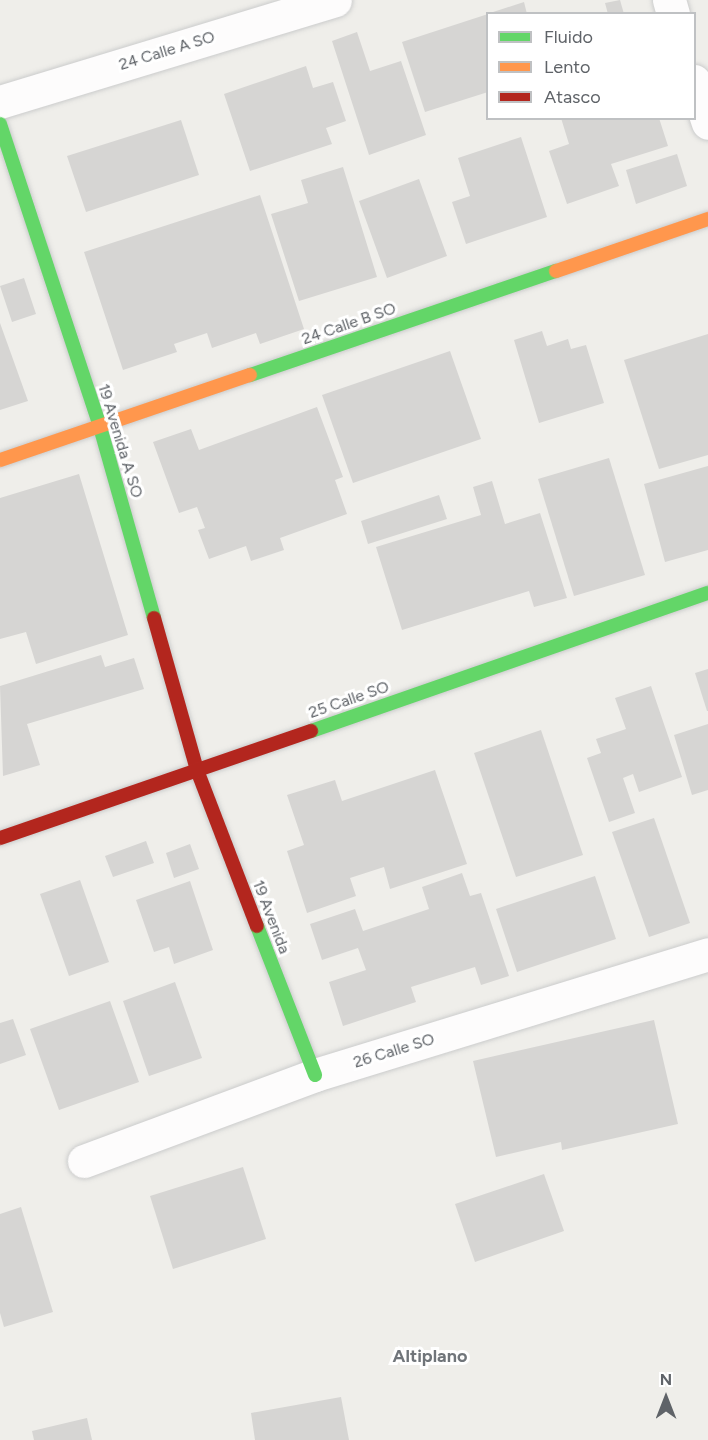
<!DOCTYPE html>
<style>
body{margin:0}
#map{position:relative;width:708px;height:1440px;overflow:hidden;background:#efeeea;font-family:Figtree,sans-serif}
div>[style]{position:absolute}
.building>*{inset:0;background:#d6d5d3}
.roads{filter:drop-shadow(0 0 2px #cbcccc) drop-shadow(0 0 2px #cbcccc)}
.street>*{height:33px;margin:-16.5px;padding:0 16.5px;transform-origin:16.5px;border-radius:16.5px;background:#fdfcfc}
.fast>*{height:14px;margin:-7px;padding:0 7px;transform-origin:7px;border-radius:7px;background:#63d668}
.slow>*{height:14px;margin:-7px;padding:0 7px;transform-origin:7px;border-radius:7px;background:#ff974d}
.jam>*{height:14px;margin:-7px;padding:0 7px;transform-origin:7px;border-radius:7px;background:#b3261e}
span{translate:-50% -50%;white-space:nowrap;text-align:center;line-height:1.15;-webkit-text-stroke:6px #fff;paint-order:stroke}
.street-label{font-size:16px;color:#5f6368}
.neighbourhood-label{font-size:18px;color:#70757a;font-weight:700}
.legend{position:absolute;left:486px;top:12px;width:210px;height:108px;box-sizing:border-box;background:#fff;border:2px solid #bfc1c3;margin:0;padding:8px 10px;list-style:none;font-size:18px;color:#5f6368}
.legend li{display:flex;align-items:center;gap:12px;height:30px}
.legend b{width:30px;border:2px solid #bfc1c3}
.north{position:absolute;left:636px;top:1368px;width:60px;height:60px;-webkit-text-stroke:4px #fff;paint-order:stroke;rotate:0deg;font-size:16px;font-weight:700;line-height:24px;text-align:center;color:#5f6368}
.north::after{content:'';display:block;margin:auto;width:21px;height:27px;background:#5f6368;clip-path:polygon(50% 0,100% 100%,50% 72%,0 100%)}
</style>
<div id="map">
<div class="building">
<div style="clip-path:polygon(620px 0,624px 14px,608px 14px,605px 3px)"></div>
<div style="clip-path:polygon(524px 2px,527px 14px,490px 14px,490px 13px)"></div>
<div style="clip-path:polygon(488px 14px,488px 92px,425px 112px,402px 42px)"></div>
<div style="clip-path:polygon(357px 32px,370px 71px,401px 61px,426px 135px,369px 155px,332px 41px)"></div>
<div style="clip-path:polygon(306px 66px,313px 88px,333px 82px,346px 121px,326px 128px,332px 144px,250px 171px,224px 94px)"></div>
<div style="clip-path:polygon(561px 118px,659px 118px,668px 146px,611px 164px,619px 186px,567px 204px,549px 151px,569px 144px)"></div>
<div style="clip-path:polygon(181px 120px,199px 175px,86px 212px,67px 156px)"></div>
<div style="clip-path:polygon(521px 137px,547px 217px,466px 244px,452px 202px,470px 196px,458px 158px)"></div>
<div style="clip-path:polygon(677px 154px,687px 186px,636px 204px,626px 170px)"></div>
<div style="clip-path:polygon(343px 167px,377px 277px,299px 301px,271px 214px,308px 203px,301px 180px)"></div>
<div style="clip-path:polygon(419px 179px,447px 256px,387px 278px,359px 201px)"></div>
<div style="clip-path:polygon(260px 195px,304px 329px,260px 344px,256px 333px,212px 348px,207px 333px,174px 344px,177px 352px,123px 370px,84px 252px)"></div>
<div style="clip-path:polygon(24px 278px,36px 314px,12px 322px,0 286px)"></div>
<div style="clip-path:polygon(0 323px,28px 401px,0 410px)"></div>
<div style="clip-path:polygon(542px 331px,547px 346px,568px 339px,571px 349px,586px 345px,604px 403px,539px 423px,514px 340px)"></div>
<div style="clip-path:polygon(708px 334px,708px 455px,659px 469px,624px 360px)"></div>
<div style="clip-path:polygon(450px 351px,481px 439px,353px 483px,322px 395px)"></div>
<div style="clip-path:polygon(317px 407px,343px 477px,335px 480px,347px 514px,280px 538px,284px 550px,251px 561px,246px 546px,209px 559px,198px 530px,205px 528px,197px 507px,179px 513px,153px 442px,191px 429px,199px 450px)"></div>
<div style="clip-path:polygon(609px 458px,645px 575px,574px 596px,538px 479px)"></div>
<div style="clip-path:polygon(708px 466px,708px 550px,665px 562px,644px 484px)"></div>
<div style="clip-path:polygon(79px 474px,128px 635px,36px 664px,26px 632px,0 639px,0 498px)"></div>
<div style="clip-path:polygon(492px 481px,505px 524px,540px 513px,567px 598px,534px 607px,529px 591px,402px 630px,376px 547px,481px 515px,473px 487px)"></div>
<div style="clip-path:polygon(439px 495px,447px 519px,368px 544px,361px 521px)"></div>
<div style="clip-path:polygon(101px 655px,105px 667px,134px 658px,144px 689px,27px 724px,40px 765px,3px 776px,0 686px)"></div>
<div style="clip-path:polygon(708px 669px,708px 711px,707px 711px,695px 673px)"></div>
<div style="clip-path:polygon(651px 686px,682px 777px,639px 792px,633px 774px,623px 778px,635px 813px,609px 822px,587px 758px,601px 753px,596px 739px,626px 729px,615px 698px)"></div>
<div style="clip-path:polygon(708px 724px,708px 790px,692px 795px,674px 735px)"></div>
<div style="clip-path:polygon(541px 730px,583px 855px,516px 877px,474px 753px)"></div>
<div style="clip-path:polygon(435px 770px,467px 864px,390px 889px,384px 867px,350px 878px,356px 896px,307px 913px,287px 851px,304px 845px,287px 795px,335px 780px,342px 801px)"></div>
<div style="clip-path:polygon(654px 818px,690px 923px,649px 937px,612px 832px)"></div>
<div style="clip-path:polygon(146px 841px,154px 863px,113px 877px,105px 856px)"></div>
<div style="clip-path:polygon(190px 844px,199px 869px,174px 878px,166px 853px)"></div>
<div style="clip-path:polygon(462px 873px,470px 896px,481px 893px,509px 976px,481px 985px,475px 967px,411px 987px,416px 1002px,343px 1026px,329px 982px,366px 970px,358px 948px,322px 960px,310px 924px,355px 909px,363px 931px,429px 909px,422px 887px)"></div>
<div style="clip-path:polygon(595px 876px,616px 939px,517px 972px,496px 909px)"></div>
<div style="clip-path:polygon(80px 880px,109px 962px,69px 976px,40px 894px)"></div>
<div style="clip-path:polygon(190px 881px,213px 950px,174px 964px,169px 947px,154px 952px,136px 900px)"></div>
<div style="clip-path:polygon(175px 982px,202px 1058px,149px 1076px,123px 1001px)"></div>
<div style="clip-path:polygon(110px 1001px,139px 1082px,59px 1110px,30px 1029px)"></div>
<div style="clip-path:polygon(13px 1019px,26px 1055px,0 1064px,0 1023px)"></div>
<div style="clip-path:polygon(654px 1020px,678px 1124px,562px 1150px,561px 1142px,496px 1157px,473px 1061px)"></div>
<div style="clip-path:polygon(243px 1167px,266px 1239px,173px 1269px,150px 1196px)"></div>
<div style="clip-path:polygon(544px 1174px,564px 1231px,475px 1262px,455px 1204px)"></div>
<div style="clip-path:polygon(21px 1207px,53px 1312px,4px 1327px,0 1313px,0 1214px)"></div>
<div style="clip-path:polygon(341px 1397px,349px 1440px,255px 1440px,251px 1413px)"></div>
<div style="clip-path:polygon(87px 1418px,92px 1440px,34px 1440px,32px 1431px)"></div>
</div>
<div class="roads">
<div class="street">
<div style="left:669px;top:0;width:15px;rotate:74deg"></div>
<div style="left:694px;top:81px;width:44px;rotate:71.6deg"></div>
<div style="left:0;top:102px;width:350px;rotate:-16.9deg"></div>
<div style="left:84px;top:1161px;width:246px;rotate:-20.4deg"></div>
<div style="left:315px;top:1075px;width:411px;rotate:-17.1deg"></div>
</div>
<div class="fast">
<div style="left:0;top:124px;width:319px;rotate:71.7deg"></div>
<div style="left:100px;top:427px;width:198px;rotate:74.2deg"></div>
<div style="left:250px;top:375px;width:323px;rotate:-18.8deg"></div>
<div style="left:311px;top:731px;width:420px;rotate:-19.2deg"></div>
<div style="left:257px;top:926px;width:160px;rotate:68.7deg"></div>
</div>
<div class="slow">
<div style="left:556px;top:271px;width:161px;rotate:-18.9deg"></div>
<div style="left:0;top:460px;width:264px;rotate:-18.8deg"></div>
</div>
<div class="jam">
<div style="left:154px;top:618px;width:158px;rotate:74.2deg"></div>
<div style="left:197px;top:770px;width:167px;rotate:69deg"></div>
<div style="left:0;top:838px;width:329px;rotate:-19deg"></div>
</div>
</div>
<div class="street-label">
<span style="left:167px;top:51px;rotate:-17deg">24 Calle A SO</span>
<span style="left:349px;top:324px;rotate:-19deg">24 Calle B SO</span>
<span style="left:120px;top:441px;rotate:73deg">19 Avenida A SO</span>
<span style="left:349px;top:700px;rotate:-19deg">25 Calle SO</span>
<span style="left:271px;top:917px;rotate:69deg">19 Avenida</span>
<span style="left:394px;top:1051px;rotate:-17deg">26 Calle SO</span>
</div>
<div class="neighbourhood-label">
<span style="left:430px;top:1356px">Altiplano</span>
</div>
<ul class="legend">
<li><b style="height:8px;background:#63d668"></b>Fluido</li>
<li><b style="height:8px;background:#ff974d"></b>Lento</li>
<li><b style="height:8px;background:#b3261e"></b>Atasco</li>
</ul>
<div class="north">N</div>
</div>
